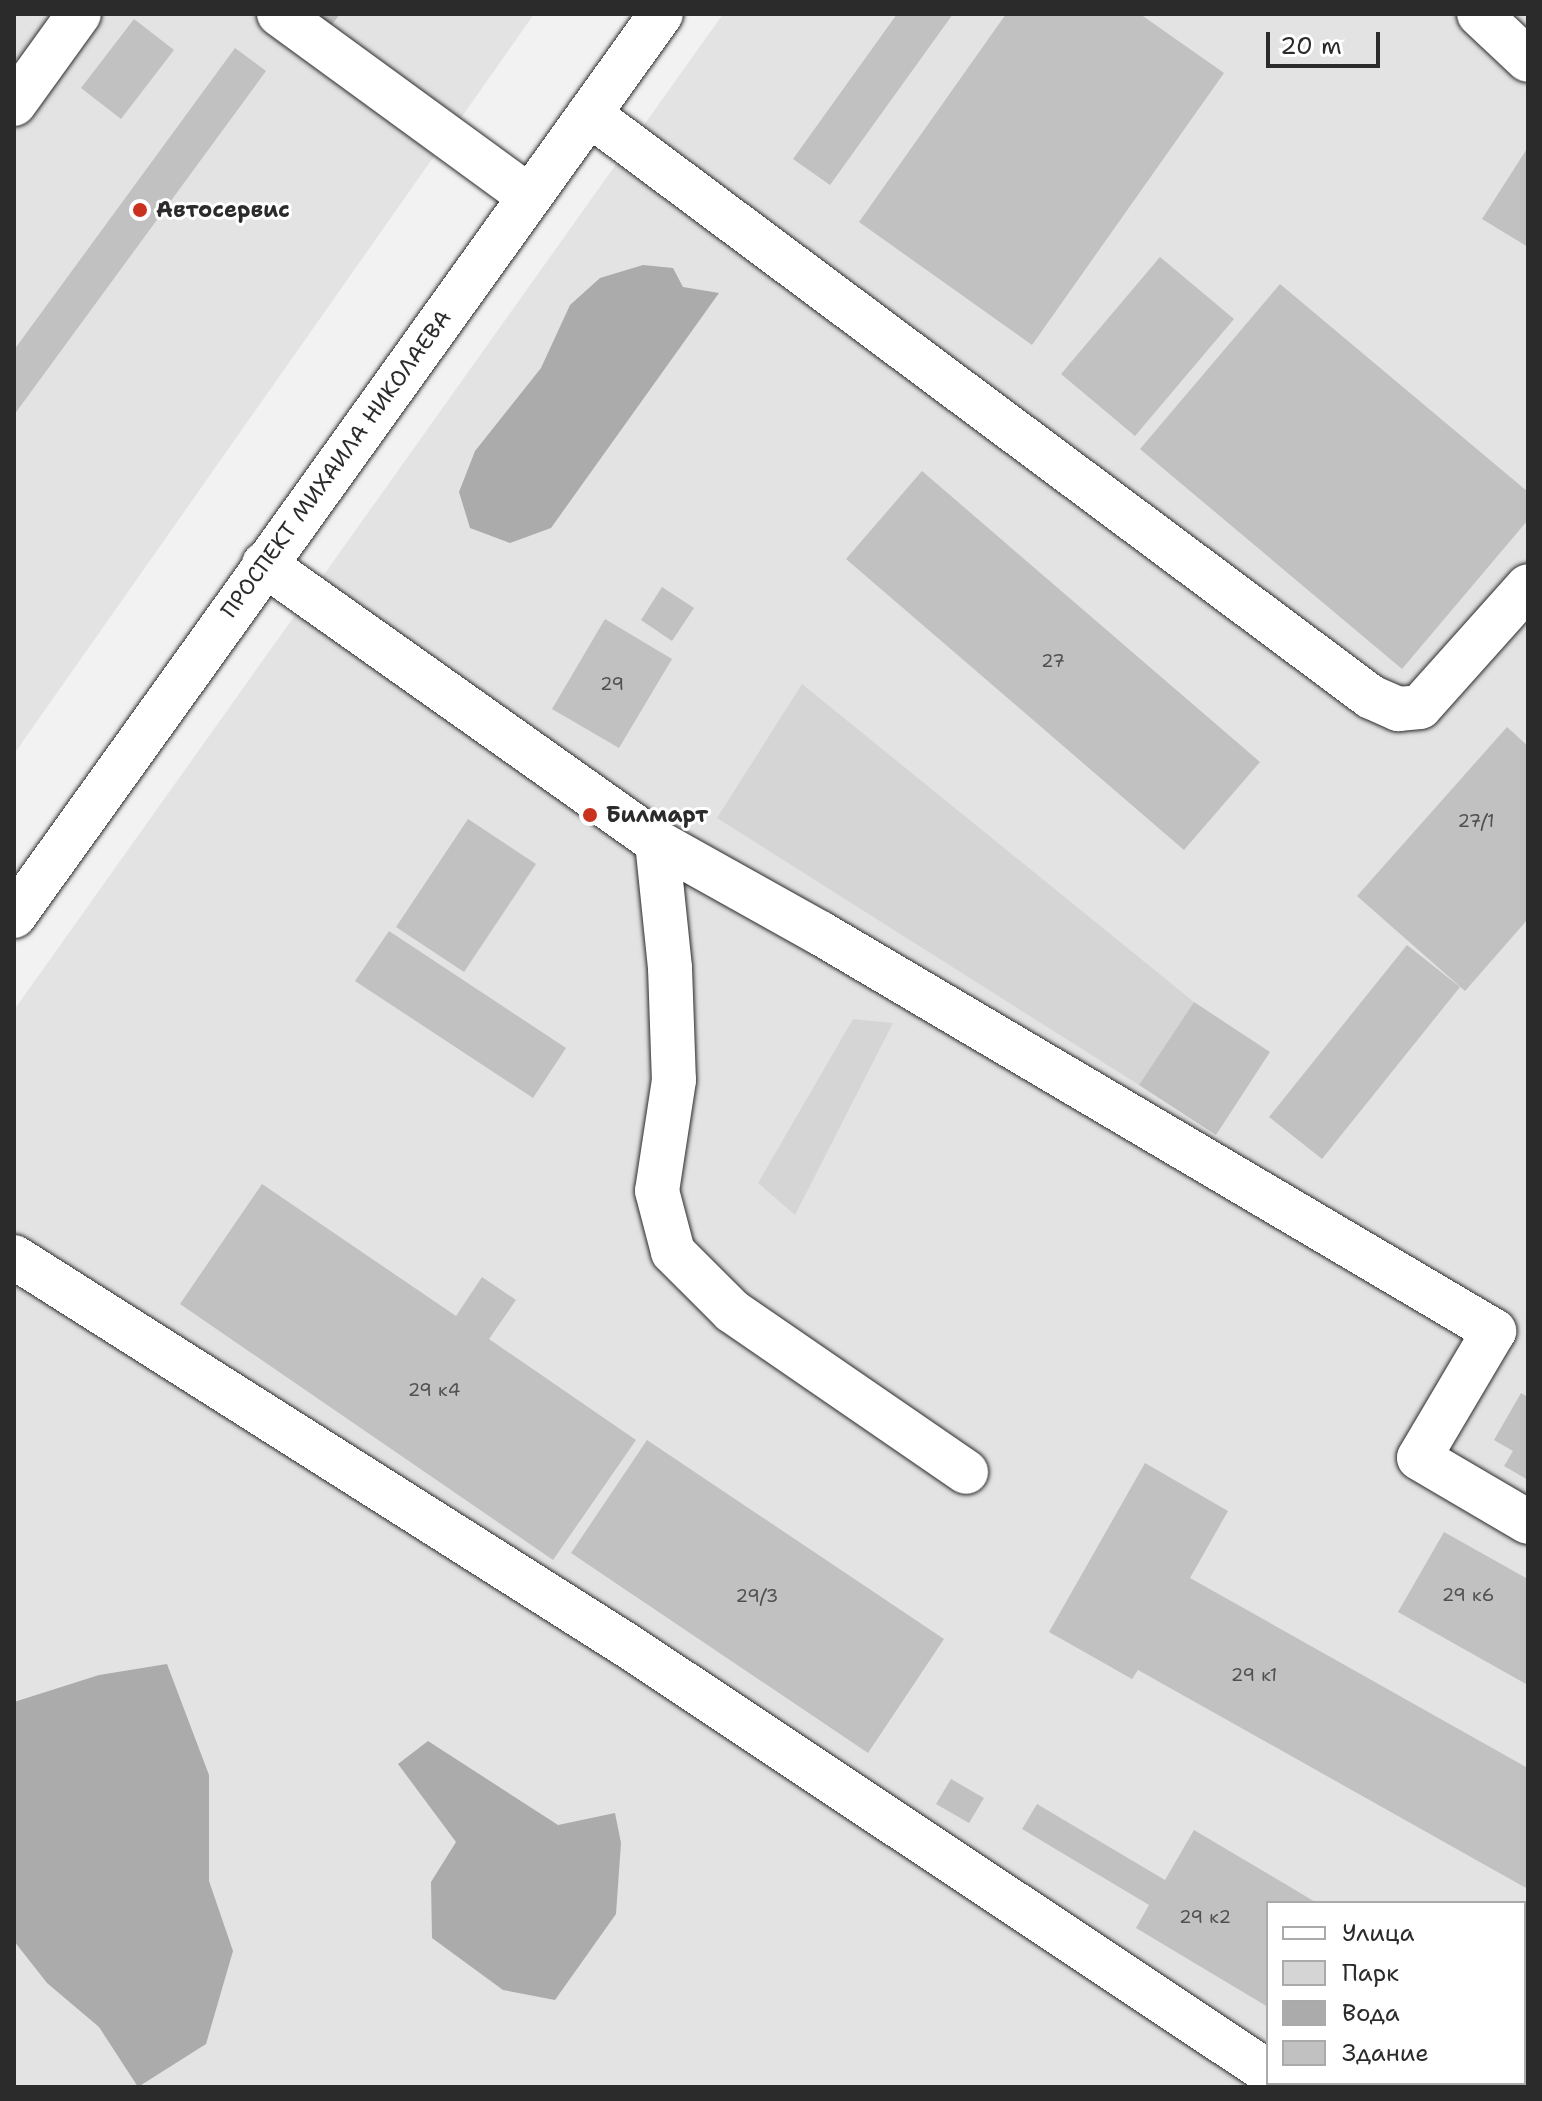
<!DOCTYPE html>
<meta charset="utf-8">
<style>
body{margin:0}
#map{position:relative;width:1542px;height:2101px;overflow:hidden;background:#f2f2f2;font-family:"Shantell Sans",sans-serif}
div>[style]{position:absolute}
.built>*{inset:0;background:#e3e3e3}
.green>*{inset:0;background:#d5d5d5}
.water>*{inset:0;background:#ababab}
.building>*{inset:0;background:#c1c1c1}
.roads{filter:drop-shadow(0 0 2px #2b2b2b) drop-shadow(0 0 2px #2b2b2b)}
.minor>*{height:44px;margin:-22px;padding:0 22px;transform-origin:22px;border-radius:22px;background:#fff}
.major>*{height:44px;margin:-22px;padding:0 22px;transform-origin:22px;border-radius:22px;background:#fff}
.dots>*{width:22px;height:22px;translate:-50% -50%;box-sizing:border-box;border:4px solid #fff;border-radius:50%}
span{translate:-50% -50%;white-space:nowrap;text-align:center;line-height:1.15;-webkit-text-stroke:6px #fff;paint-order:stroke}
.number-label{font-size:18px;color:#505050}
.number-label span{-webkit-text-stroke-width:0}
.poi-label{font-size:22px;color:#2b2b2b;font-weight:700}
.left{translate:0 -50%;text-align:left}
.street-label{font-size:22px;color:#2b2b2b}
.frame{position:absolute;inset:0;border:16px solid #2b2b2b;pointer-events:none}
.legend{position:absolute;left:1266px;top:1901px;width:260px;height:184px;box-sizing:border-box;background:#fff;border:2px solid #aaa;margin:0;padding:10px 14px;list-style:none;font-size:24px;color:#2b2b2b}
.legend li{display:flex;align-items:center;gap:16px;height:40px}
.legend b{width:40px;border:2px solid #aaa}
.scale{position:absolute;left:1266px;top:32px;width:114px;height:36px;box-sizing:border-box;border:4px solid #2b2b2b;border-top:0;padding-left:10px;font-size:24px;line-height:28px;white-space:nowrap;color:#2b2b2b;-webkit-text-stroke:6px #fff;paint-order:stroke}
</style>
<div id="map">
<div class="built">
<div style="clip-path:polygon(14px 14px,534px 14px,14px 754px)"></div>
<div style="clip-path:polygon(evenodd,723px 14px,1528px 14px,1528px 2087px,14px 2087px,14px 1010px,723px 14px,1268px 1903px,1524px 1903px,1524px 2083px,1268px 2083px,1268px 1903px)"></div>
</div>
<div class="green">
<div style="clip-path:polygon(802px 684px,1194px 1002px,1139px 1085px,717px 818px)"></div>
<div style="clip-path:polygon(853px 1019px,893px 1023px,795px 1215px,758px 1183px)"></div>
</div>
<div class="water">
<div style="clip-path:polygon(643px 265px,673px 268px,683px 287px,719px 293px,551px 528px,510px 543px,470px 528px,459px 492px,475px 451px,541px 368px,570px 305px,600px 278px)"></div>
<div style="clip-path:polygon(167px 1664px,209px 1775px,209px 1881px,233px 1951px,206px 2044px,138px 2087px,99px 2027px,47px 1983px,14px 1941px,14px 1702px,99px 1675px)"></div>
<div style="clip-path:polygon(428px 1741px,558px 1825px,615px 1813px,621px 1843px,616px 1914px,555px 2000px,503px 1990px,432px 1938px,431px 1882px,456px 1842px,398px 1764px)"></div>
</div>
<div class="building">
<div style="clip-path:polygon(296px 14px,340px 14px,324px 35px)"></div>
<div style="clip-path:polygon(897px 14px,953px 14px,830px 185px,793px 159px)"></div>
<div style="clip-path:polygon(1006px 14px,1140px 14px,1224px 73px,1032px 345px,859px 222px)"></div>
<div style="clip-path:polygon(134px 19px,174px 50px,121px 119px,81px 88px)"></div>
<div style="clip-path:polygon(235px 48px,266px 71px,14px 415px,14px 350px)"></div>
<div style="clip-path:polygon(1528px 147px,1528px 247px,1482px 219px)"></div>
<div style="clip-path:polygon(1160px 257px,1234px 319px,1135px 436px,1061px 374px)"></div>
<div style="clip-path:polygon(1280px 284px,1528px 492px,1528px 520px,1402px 669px,1140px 449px)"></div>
<div style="clip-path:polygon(922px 471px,1260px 762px,1184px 850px,846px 559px)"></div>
<div style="clip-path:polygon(662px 587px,694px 608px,672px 641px,641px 620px)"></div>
<div style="clip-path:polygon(605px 619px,672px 659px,619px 748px,552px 709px)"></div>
<div style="clip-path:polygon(1507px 727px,1528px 746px,1528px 919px,1465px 991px,1357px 896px)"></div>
<div style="clip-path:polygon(468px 819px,536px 864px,464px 972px,396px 927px)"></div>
<div style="clip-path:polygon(389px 931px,566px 1048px,533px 1098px,355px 981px)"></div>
<div style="clip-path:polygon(1407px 945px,1460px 987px,1322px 1159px,1269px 1117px)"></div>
<div style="clip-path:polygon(1194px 1002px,1270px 1052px,1216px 1135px,1139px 1085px)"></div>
<div style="clip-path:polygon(262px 1184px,456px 1316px,482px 1277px,516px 1300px,489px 1339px,636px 1440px,553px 1560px,180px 1304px)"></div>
<div style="clip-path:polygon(1521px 1393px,1528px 1397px,1528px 1480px,1504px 1466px,1513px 1451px,1494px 1440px)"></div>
<div style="clip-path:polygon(647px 1440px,944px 1639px,868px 1753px,571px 1553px)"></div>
<div style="clip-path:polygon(1145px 1463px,1228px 1511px,1190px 1578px,1528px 1768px,1528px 1889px,1138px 1670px,1132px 1679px,1049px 1632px)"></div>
<div style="clip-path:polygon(1444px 1532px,1528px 1579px,1528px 1685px,1398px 1612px)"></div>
<div style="clip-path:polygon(951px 1779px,984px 1798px,969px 1823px,936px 1804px)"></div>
<div style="clip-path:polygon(1037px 1804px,1165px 1880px,1194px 1830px,1317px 1903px,1268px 1903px,1268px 2007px,1136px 1928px,1149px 1905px,1022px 1829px)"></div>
<div style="clip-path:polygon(1524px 2026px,1528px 2087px,1396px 2083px,1524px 2083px)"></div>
</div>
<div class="roads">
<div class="minor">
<div style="left:279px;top:14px;width:309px;rotate:36.1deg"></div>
<div style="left:1479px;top:14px;width:67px;rotate:43.2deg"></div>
<div style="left:14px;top:104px;width:111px;rotate:-54.2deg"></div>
<div style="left:589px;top:114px;width:975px;rotate:36.71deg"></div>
<div style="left:1371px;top:697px;width:30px;rotate:24deg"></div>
<div style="left:1398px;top:709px;width:22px;rotate:-5deg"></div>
<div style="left:1420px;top:707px;width:162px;rotate:-48.2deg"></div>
<div style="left:264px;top:564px;width:481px;rotate:35.3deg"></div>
<div style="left:657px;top:842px;width:187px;rotate:29.2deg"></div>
<div style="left:820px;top:933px;width:783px;rotate:30.56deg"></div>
<div style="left:1494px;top:1331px;width:147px;rotate:120.6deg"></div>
<div style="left:1419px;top:1458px;width:126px;rotate:30.4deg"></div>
<div style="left:657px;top:842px;width:127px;rotate:84.1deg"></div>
<div style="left:670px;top:968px;width:112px;rotate:88deg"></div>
<div style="left:674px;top:1080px;width:112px;rotate:98.7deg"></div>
<div style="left:657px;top:1191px;width:63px;rotate:75.3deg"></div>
<div style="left:673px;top:1252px;width:83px;rotate:45deg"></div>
<div style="left:732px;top:1311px;width:284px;rotate:34.5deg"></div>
<div style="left:14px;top:1257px;width:727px;rotate:32.36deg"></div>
<div style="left:628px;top:1646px;width:769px;rotate:33.65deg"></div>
</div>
<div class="major">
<div style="left:14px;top:916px;width:1110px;rotate:-54.35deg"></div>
</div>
</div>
<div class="dots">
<div style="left:140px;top:210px;background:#c8321e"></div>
<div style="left:590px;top:815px;background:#c8321e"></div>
</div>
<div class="number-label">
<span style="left:1053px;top:661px">27</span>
<span style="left:612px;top:684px">29</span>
<span style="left:1476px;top:821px">27/1</span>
<span style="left:434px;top:1390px">29 к4</span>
<span style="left:1468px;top:1595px">29 к6</span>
<span style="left:757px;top:1596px">29/3</span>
<span style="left:1254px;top:1675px">29 к1</span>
<span style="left:1205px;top:1917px">29 к2</span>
</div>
<div class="poi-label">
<span class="left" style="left:156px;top:210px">Автосервис</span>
<span class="left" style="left:606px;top:815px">Билмарт</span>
</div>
<div class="street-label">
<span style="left:336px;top:464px;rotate:-54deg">ПРОСПЕКТ МИХАИЛА НИКОЛАЕВА</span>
</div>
<div class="frame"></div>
<ul class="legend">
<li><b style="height:10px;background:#fff"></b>Улица</li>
<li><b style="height:22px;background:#d5d5d5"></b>Парк</li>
<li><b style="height:22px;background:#ababab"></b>Вода</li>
<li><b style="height:22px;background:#c1c1c1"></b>Здание</li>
</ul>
<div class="scale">20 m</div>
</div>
